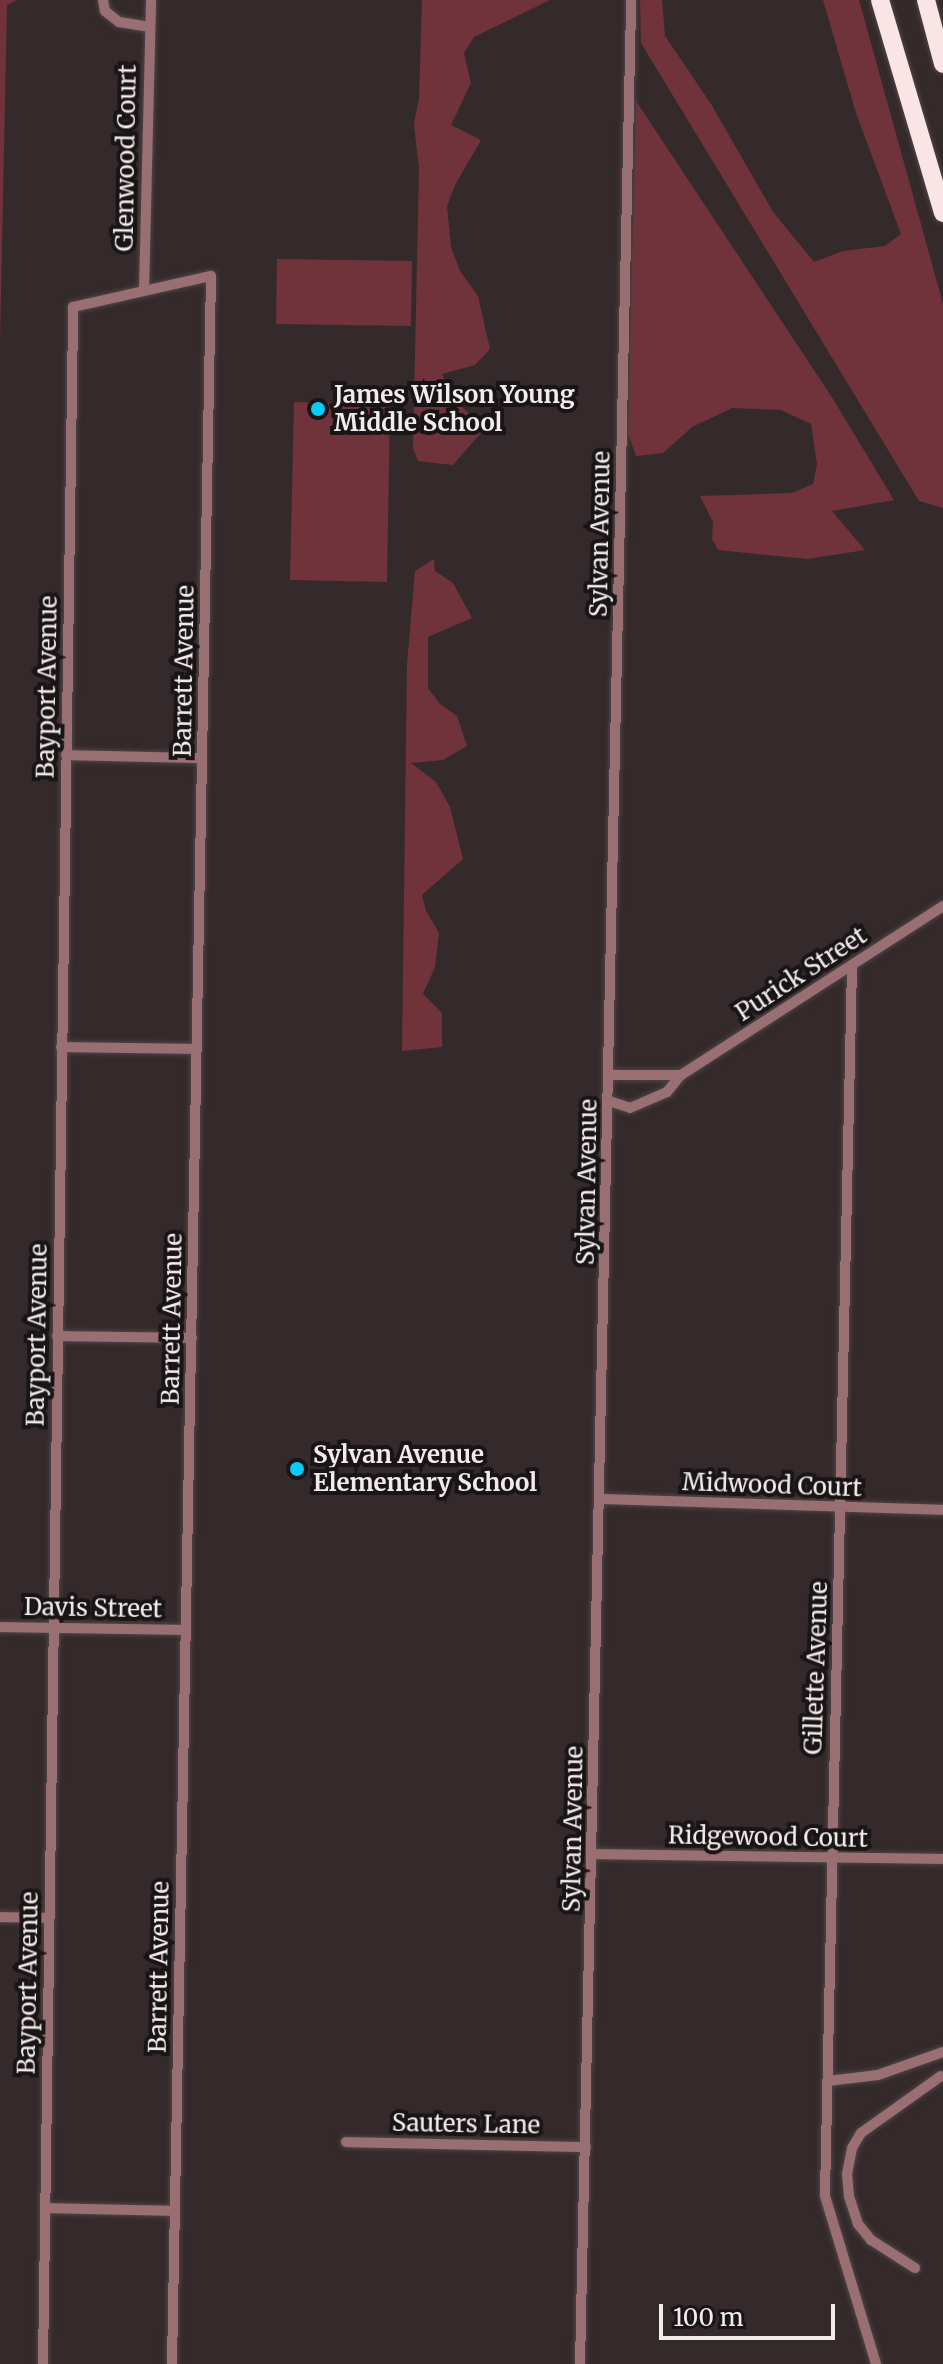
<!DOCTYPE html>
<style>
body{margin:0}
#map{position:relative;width:943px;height:2364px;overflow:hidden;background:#352a2b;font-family:Merriweather,serif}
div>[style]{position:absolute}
.green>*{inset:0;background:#70333c}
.roads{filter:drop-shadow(0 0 2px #4f4546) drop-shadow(0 0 2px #4f4546)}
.street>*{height:10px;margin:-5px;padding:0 5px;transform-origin:5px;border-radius:5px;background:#9a6f73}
.highway>*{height:18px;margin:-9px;padding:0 9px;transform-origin:9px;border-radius:9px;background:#fae4e5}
.dots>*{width:22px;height:22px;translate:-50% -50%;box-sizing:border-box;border:4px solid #191415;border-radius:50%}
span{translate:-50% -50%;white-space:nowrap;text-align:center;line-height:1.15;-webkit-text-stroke:8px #191415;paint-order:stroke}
.street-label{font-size:24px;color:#f2ebeb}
.poi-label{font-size:24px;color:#f2ebeb;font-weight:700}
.left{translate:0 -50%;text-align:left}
.scale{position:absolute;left:659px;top:2304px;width:176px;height:36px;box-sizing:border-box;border:4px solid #f2ebeb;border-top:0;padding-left:10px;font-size:24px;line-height:28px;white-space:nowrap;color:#f2ebeb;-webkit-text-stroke:6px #191415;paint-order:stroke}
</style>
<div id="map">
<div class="green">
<div style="clip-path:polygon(0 0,17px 0,7px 5px,0 343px)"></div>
<div style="clip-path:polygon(422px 0,550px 0,474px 37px,464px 53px,471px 83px,451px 125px,481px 140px,455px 185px,447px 206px,451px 247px,460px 271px,478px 296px,490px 349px,475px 365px,442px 374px,453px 399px,485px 428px,453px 465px,418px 461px,413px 448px,419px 169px,414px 124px,419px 98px)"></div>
<div style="clip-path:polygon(640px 0,662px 0,665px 36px,711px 104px,773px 212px,814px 262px,843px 251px,885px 246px,901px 234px,856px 113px,823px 0,859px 0,943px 304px,943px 508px,919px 501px,641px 43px)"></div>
<div style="clip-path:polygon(636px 101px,833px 399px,894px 500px,832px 511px,865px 550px,807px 559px,718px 550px,712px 539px,713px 522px,700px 496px,792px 493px,813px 484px,817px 464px,811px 424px,781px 410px,732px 408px,692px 427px,663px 453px,636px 456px,628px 434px)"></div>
<div style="clip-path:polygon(277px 259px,412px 261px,411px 326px,276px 324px)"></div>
<div style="clip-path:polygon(294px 402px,390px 404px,387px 582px,290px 580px)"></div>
<div style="clip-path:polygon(434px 559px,435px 571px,453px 583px,472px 618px,428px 637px,428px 688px,440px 704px,457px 716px,467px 746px,443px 760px,411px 763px,436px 782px,450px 807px,463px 859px,422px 895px,426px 911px,439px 933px,435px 967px,423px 994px,442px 1013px,442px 1047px,402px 1051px,407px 664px,415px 571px)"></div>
</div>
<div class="roads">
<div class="street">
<div style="left:103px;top:0;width:11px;rotate:80deg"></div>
<div style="left:105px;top:11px;width:18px;rotate:38deg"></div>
<div style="left:119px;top:22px;width:30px;rotate:9deg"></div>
<div style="left:144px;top:290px;width:290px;rotate:-88.6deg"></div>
<div style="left:66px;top:755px;width:136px;rotate:1.3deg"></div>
<div style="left:852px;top:966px;width:1230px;rotate:91.26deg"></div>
<div style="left:825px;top:2196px;width:176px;rotate:73.1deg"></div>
<div style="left:61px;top:1047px;width:136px;rotate:0.8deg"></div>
<div style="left:681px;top:1075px;width:312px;rotate:-32.8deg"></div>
<div style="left:609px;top:1101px;width:22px;rotate:18deg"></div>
<div style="left:630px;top:1108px;width:40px;rotate:-23.4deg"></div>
<div style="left:667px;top:1092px;width:22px;rotate:-51deg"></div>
<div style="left:681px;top:1075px;width:71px;rotate:180deg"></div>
<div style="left:57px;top:1336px;width:135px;rotate:0.8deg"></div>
<div style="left:600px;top:1499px;width:343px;rotate:1.8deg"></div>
<div style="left:0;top:1627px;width:185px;rotate:0.9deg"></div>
<div style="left:592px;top:1854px;width:351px;rotate:0.8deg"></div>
<div style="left:0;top:1917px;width:48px;rotate:1.2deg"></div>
<div style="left:828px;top:2081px;width:50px;rotate:-6.8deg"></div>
<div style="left:878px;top:2075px;width:69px;rotate:-19.5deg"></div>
<div style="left:346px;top:2142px;width:240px;rotate:1.2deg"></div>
<div style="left:45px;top:2208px;width:130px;rotate:1.3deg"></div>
<div style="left:915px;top:2268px;width:52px;rotate:-147.5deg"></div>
<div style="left:871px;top:2240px;width:21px;rotate:-129deg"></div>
<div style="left:858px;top:2224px;width:29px;rotate:-108deg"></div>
<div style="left:849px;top:2196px;width:22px;rotate:-95deg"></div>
<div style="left:847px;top:2174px;width:26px;rotate:-79deg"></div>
<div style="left:852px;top:2148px;width:17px;rotate:-59deg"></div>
<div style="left:861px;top:2133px;width:98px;rotate:-35.5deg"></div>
<div style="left:43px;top:2364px;width:2057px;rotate:-89.16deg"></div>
<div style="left:73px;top:307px;width:141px;rotate:-12.7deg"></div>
<div style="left:211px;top:276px;width:2088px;rotate:91.07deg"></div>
<div style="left:580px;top:2364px;width:2365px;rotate:-88.76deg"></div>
</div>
<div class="highway">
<div style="left:880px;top:0;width:222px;rotate:73.5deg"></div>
<div style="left:926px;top:0;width:66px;rotate:75.1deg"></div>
</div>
</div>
<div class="dots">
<div style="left:318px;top:409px;background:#08cbfa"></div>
<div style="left:297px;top:1469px;background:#08cbfa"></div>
</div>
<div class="street-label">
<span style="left:126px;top:158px;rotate:-89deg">Glenwood Court</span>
<span style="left:600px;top:534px;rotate:-89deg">Sylvan Avenue</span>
<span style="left:184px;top:671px;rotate:-89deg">Barrett Avenue</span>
<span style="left:47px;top:687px;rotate:-89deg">Bayport Avenue</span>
<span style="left:801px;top:974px;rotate:-33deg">Purick Street</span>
<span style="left:587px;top:1182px;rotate:-89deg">Sylvan Avenue</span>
<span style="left:172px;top:1319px;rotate:-89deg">Barrett Avenue</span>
<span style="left:37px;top:1335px;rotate:-89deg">Bayport Avenue</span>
<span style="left:772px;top:1485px;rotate:2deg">Midwood Court</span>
<span style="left:93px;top:1608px;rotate:1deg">Davis Street</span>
<span style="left:816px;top:1668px;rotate:-88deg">Gillette Avenue</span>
<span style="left:573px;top:1829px;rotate:-89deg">Sylvan Avenue</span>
<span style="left:768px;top:1837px;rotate:1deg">Ridgewood Court</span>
<span style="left:159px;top:1967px;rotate:-89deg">Barrett Avenue</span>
<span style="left:28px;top:1983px;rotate:-89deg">Bayport Avenue</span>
<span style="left:466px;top:2124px;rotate:1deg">Sauters Lane</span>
</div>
<div class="poi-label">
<span class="left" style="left:334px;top:409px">James Wilson Young<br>Middle School</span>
<span class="left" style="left:313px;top:1469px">Sylvan Avenue<br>Elementary School</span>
</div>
<div class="scale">100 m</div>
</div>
